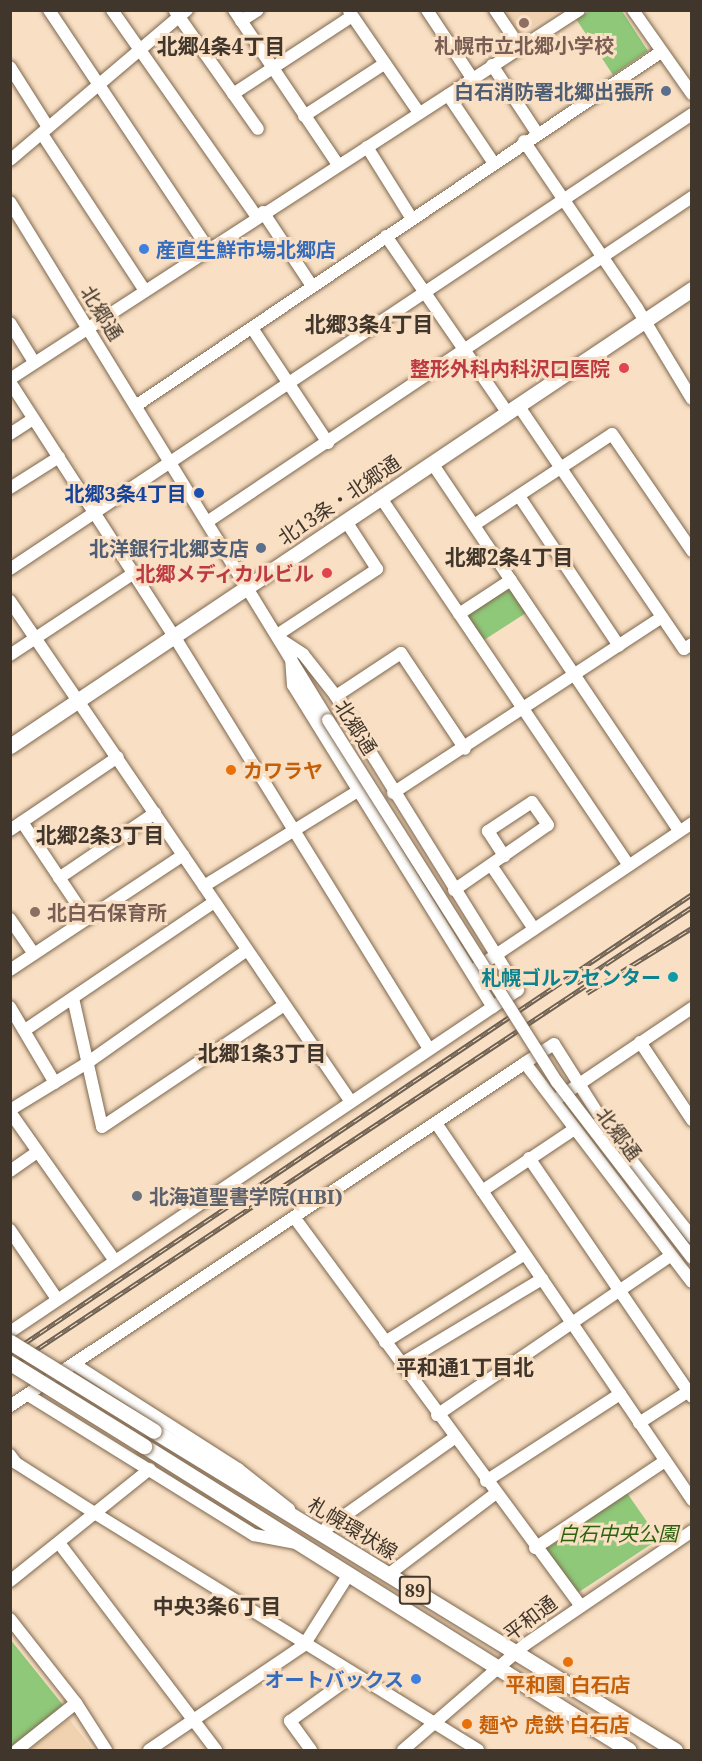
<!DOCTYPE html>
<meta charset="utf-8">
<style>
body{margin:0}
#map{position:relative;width:702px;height:1761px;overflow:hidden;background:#f9dfc3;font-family:"Noto Serif","Noto Sans JP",serif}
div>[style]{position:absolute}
.built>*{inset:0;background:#f1d2b0}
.green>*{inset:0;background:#8fc879}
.roads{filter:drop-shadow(0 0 2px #7d674e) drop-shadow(0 0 2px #7d674e)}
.minor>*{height:12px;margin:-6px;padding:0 6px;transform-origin:6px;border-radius:6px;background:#fff}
.major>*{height:15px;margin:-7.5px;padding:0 7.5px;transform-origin:7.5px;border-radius:7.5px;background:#fff}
.rail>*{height:5px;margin-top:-2.5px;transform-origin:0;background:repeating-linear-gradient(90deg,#f9dfc3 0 9px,#6e6052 0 18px);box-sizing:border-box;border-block:2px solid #6e6052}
.bridges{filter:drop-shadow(0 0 2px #7d674e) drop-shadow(0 0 2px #7d674e)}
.minor-bridge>*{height:12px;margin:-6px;padding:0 6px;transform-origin:6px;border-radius:6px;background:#fff}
.major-bridge>*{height:15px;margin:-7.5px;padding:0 7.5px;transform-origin:7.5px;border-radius:7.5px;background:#fff}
.dots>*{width:16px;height:16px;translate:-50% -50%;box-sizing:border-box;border:3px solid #f9dfc3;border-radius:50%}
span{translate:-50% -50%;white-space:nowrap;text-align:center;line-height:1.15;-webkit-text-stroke:6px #f9dfc3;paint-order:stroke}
.shield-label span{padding:2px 4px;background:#f9dfc3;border:2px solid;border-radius:4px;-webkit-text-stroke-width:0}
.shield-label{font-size:18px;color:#40362c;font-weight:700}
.education-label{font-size:20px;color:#785e54;font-weight:700}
.left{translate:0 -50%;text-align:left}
.service-label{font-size:20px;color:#4e5e75;font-weight:700}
.right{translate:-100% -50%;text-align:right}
.shop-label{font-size:20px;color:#366cbe;font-weight:700}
.street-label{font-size:20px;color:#40362c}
.health-label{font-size:20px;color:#be3a42;font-weight:700}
.transit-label{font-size:20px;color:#164399;font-weight:700}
.food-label{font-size:20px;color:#c56008;font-weight:700}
.culture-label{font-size:20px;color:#0d838f;font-weight:700}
.worship-label{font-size:20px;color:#5b616d;font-weight:700}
.park-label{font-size:20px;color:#2c620e;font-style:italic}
.neighbourhood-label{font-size:21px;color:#40362c;font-weight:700}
.frame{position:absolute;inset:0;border:12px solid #40362c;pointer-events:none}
</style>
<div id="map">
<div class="built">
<div style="clip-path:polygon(501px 11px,559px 11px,517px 36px)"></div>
<div style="clip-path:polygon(69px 1719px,93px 1750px,29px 1750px)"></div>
</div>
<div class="green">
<div style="clip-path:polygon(590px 11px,622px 11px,648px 51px,613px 75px,576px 19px)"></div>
<div style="clip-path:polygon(506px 590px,511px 591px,526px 613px,484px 640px,468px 618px,470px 614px)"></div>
<div style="clip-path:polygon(627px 1493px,659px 1539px,579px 1592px,572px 1589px,543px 1551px)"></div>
<div style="clip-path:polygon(10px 1639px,63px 1705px,11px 1747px,10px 1747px)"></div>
</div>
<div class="roads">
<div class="minor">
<div style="left:49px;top:10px;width:286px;rotate:56.3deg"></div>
<div style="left:112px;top:10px;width:251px;rotate:55deg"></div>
<div style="left:234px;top:10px;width:187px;rotate:56.1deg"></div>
<div style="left:427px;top:10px;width:82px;rotate:56.5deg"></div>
<div style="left:495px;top:10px;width:45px;rotate:56deg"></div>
<div style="left:633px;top:10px;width:103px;rotate:54.9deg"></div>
<div style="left:175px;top:11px;width:144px;rotate:54.9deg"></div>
<div style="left:349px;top:11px;width:124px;rotate:55.5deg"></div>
<div style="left:241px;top:21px;width:20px;rotate:-33deg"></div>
<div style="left:492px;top:65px;width:82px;rotate:56.5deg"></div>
<div style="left:10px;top:67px;width:71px;rotate:57.7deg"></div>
<div style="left:233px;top:94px;width:142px;rotate:-33.2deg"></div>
<div style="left:448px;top:95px;width:81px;rotate:56.1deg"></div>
<div style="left:304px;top:116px;width:95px;rotate:-33deg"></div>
<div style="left:42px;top:134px;width:186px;rotate:56.7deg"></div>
<div style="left:524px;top:141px;width:202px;rotate:55.9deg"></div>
<div style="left:637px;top:308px;width:106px;rotate:58.9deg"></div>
<div style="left:367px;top:147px;width:85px;rotate:58deg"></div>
<div style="left:10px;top:160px;width:232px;rotate:-40.3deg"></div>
<div style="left:10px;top:202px;width:608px;rotate:58.45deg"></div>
<div style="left:263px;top:212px;width:89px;rotate:56.5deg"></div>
<div style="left:386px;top:236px;width:214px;rotate:55.5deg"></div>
<div style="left:10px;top:323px;width:46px;rotate:58.4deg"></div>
<div style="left:252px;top:328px;width:138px;rotate:56.5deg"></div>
<div style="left:10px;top:379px;width:678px;rotate:-32.96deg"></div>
<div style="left:10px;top:382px;width:302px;rotate:57.2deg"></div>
<div style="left:174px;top:636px;width:485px;rotate:58.3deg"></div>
<div style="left:137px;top:405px;width:632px;rotate:-33.97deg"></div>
<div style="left:518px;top:405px;width:295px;rotate:55.8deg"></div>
<div style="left:684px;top:649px;width:9px;rotate:-32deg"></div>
<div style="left:10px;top:434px;width:27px;rotate:-33deg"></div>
<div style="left:432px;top:463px;width:443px;rotate:56.1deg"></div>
<div style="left:10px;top:488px;width:58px;rotate:-32.3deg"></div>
<div style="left:519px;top:496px;width:180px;rotate:56.3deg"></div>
<div style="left:381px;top:498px;width:443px;rotate:56deg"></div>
<div style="left:207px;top:522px;width:584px;rotate:-33.83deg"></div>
<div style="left:474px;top:525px;width:165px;rotate:-33.4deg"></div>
<div style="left:612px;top:434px;width:142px;rotate:55.6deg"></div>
<div style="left:10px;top:569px;width:820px;rotate:-33.71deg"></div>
<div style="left:10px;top:601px;width:606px;rotate:55.76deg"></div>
<div style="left:459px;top:614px;width:62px;rotate:-33.2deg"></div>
<div style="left:277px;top:635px;width:120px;rotate:-33.4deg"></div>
<div style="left:377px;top:569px;width:57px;rotate:-122.9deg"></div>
<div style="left:10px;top:655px;width:149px;rotate:-33.5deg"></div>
<div style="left:291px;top:657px;width:28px;rotate:86deg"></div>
<div style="left:293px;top:685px;width:379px;rotate:58.2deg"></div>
<div style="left:336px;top:696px;width:78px;rotate:-33.5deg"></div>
<div style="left:401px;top:653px;width:115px;rotate:56.3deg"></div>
<div style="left:393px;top:793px;width:321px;rotate:-33.2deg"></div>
<div style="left:22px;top:822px;width:117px;rotate:56.2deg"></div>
<div style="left:10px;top:830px;width:130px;rotate:-34.1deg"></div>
<div style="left:491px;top:865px;width:77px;rotate:56.1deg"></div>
<div style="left:59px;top:878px;width:116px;rotate:-34.1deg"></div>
<div style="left:204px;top:886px;width:181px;rotate:-31.7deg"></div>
<div style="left:454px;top:890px;width:114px;rotate:-34.7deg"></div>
<div style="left:548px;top:825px;width:28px;rotate:-125deg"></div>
<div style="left:532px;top:802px;width:53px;rotate:146.6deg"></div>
<div style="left:488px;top:831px;width:30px;rotate:57deg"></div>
<div style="left:10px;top:919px;width:42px;rotate:55.6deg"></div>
<div style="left:475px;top:969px;width:262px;rotate:-33.9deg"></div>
<div style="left:10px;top:970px;width:208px;rotate:-33.6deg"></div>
<div style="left:73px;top:998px;width:132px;rotate:77.3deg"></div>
<div style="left:102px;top:1127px;width:218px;rotate:-33.8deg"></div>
<div style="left:10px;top:1007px;width:88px;rotate:59.4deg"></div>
<div style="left:25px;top:1030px;width:228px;rotate:-34.1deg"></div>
<div style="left:640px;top:1042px;width:94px;rotate:56.3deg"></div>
<div style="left:557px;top:1099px;width:163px;rotate:-34deg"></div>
<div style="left:10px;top:1110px;width:90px;rotate:-31.4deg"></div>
<div style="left:87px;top:1063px;width:194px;rotate:-35.2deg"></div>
<div style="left:10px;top:1112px;width:182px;rotate:54.8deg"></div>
<div style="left:436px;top:1123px;width:456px;rotate:55.8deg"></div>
<div style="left:529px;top:1158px;width:289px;rotate:55.7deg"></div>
<div style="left:10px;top:1171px;width:33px;rotate:-35deg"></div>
<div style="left:482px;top:1191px;width:110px;rotate:-33.8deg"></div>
<div style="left:294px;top:1217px;width:482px;rotate:53.6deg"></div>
<div style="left:10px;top:1230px;width:83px;rotate:55.7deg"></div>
<div style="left:692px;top:1237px;width:132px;rotate:-128.3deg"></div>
<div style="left:610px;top:1133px;width:105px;rotate:-122.2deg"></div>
<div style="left:554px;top:1044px;width:35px;rotate:147deg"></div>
<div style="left:525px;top:1063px;width:275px;rotate:52.7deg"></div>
<div style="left:10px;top:1332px;width:612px;rotate:-33.95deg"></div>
<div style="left:518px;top:990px;width:346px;rotate:-121.8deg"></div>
<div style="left:336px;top:696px;width:53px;rotate:-128.2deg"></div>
<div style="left:303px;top:654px;width:27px;rotate:-147deg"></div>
<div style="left:385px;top:1342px;width:165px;rotate:-32.2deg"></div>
<div style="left:74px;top:1364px;width:195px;rotate:32.6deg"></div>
<div style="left:238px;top:1469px;width:65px;rotate:38.1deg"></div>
<div style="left:401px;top:1364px;width:165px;rotate:-31.1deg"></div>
<div style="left:28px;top:1395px;width:266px;rotate:31.8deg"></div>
<div style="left:254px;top:1535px;width:43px;rotate:10.8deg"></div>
<div style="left:10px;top:1406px;width:619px;rotate:-33.66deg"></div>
<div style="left:437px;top:1415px;width:282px;rotate:-34.3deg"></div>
<div style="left:639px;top:1423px;width:63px;rotate:-32.7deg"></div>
<div style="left:10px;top:1455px;width:10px;rotate:53deg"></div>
<div style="left:16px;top:1463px;width:95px;rotate:32.5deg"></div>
<div style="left:96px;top:1514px;width:449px;rotate:31.7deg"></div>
<div style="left:486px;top:1481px;width:160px;rotate:-33deg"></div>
<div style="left:320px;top:1533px;width:164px;rotate:-35.3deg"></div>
<div style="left:59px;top:1543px;width:260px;rotate:52.8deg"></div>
<div style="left:535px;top:1548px;width:156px;rotate:-33.8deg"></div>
<div style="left:389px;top:1574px;width:134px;rotate:-37.1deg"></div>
<div style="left:10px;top:1581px;width:179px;rotate:-38.7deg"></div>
<div style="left:10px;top:1619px;width:107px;rotate:51.8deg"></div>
<div style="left:76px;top:1703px;width:56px;rotate:57.4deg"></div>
<div style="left:17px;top:1750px;width:75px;rotate:-38.5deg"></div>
<div style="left:149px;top:1750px;width:187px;rotate:-34.1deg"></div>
<div style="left:304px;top:1645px;width:84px;rotate:-57.6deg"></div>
<div style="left:311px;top:1750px;width:36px;rotate:-126deg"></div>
<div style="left:290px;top:1721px;width:79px;rotate:-35.7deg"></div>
<div style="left:403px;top:1750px;width:162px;rotate:-40.8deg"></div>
<div style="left:526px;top:1644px;width:201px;rotate:-34.2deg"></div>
</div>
<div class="major">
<div style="left:10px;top:746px;width:821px;rotate:-33.83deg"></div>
<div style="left:154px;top:1431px;width:611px;rotate:31.48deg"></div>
<div style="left:144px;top:1446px;width:572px;rotate:32.08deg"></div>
</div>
</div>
<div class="rail">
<div style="left:577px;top:983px;width:138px;rotate:-33.5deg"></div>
<div style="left:587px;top:993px;width:123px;rotate:-31.8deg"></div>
<div style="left:10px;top:1353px;width:822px;rotate:-33.94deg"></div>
<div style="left:10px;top:1367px;width:697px;rotate:-33.53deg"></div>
</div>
<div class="bridges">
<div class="minor-bridge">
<div style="left:328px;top:720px;width:428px;rotate:57.7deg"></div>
<div style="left:557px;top:1082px;width:222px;rotate:52.5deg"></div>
</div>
<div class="major-bridge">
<div style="left:10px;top:1342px;width:169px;rotate:31.7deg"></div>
<div style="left:10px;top:1363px;width:158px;rotate:31.8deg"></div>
</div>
</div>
<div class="dots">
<div style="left:524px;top:23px;background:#8d6e63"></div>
<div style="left:666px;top:91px;background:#5c6f8a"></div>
<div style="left:144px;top:249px;background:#3f7fe0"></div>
<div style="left:624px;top:368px;background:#e0444e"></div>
<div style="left:199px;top:493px;background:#1a4fb4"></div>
<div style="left:261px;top:548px;background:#5c6f8a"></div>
<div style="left:327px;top:573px;background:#e0444e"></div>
<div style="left:231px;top:770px;background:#e8710a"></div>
<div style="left:35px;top:912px;background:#8d6e63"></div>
<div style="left:673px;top:977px;background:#0f9aa8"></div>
<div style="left:137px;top:1196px;background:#6b7280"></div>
<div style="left:568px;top:1662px;background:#e8710a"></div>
<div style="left:416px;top:1679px;background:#3f7fe0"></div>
<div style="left:467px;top:1724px;background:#e8710a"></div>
</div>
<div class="shield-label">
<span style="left:415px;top:1590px">89</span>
</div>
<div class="education-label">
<span style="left:524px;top:45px">札幌市立北郷小学校</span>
<span class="left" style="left:47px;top:912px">北白石保育所</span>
</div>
<div class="service-label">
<span class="right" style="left:654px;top:91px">白石消防署北郷出張所</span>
<span class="right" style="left:249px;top:548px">北洋銀行北郷支店</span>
</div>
<div class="shop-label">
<span class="left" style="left:156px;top:249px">産直生鮮市場北郷店</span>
<span class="right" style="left:404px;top:1679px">オートバックス</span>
</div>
<div class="street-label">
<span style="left:102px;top:313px;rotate:58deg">北郷通</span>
<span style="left:339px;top:500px;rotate:-34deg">北13条・北郷通</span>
<span style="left:356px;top:727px;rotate:58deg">北郷通</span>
<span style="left:619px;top:1134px;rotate:53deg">北郷通</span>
<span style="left:353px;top:1528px;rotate:31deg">札幌環状線</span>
<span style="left:530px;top:1618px;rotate:-37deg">平和通</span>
</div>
<div class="health-label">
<span class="right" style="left:610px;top:368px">整形外科内科沢口医院</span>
<span class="right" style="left:314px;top:573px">北郷メディカルビル</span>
</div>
<div class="transit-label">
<span class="right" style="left:187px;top:493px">北郷3条4丁目</span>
</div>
<div class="food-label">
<span class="left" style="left:243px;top:770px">カワラヤ</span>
<span style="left:568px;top:1684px">平和園 白石店</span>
<span class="left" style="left:479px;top:1724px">麺や 虎鉄 白石店</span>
</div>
<div class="culture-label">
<span class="right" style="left:661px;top:977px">札幌ゴルフセンター</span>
</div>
<div class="worship-label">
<span class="left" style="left:149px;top:1196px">北海道聖書学院(HBI)</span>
</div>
<div class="park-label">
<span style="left:618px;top:1533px">白石中央公園</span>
</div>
<div class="neighbourhood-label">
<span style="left:221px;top:46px">北郷4条4丁目</span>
<span style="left:369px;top:324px">北郷3条4丁目</span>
<span style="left:509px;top:557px">北郷2条4丁目</span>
<span style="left:100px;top:835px">北郷2条3丁目</span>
<span style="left:262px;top:1053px">北郷1条3丁目</span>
<span style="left:465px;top:1367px">平和通1丁目北</span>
<span style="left:217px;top:1606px">中央3条6丁目</span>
</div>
<div class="frame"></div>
</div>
